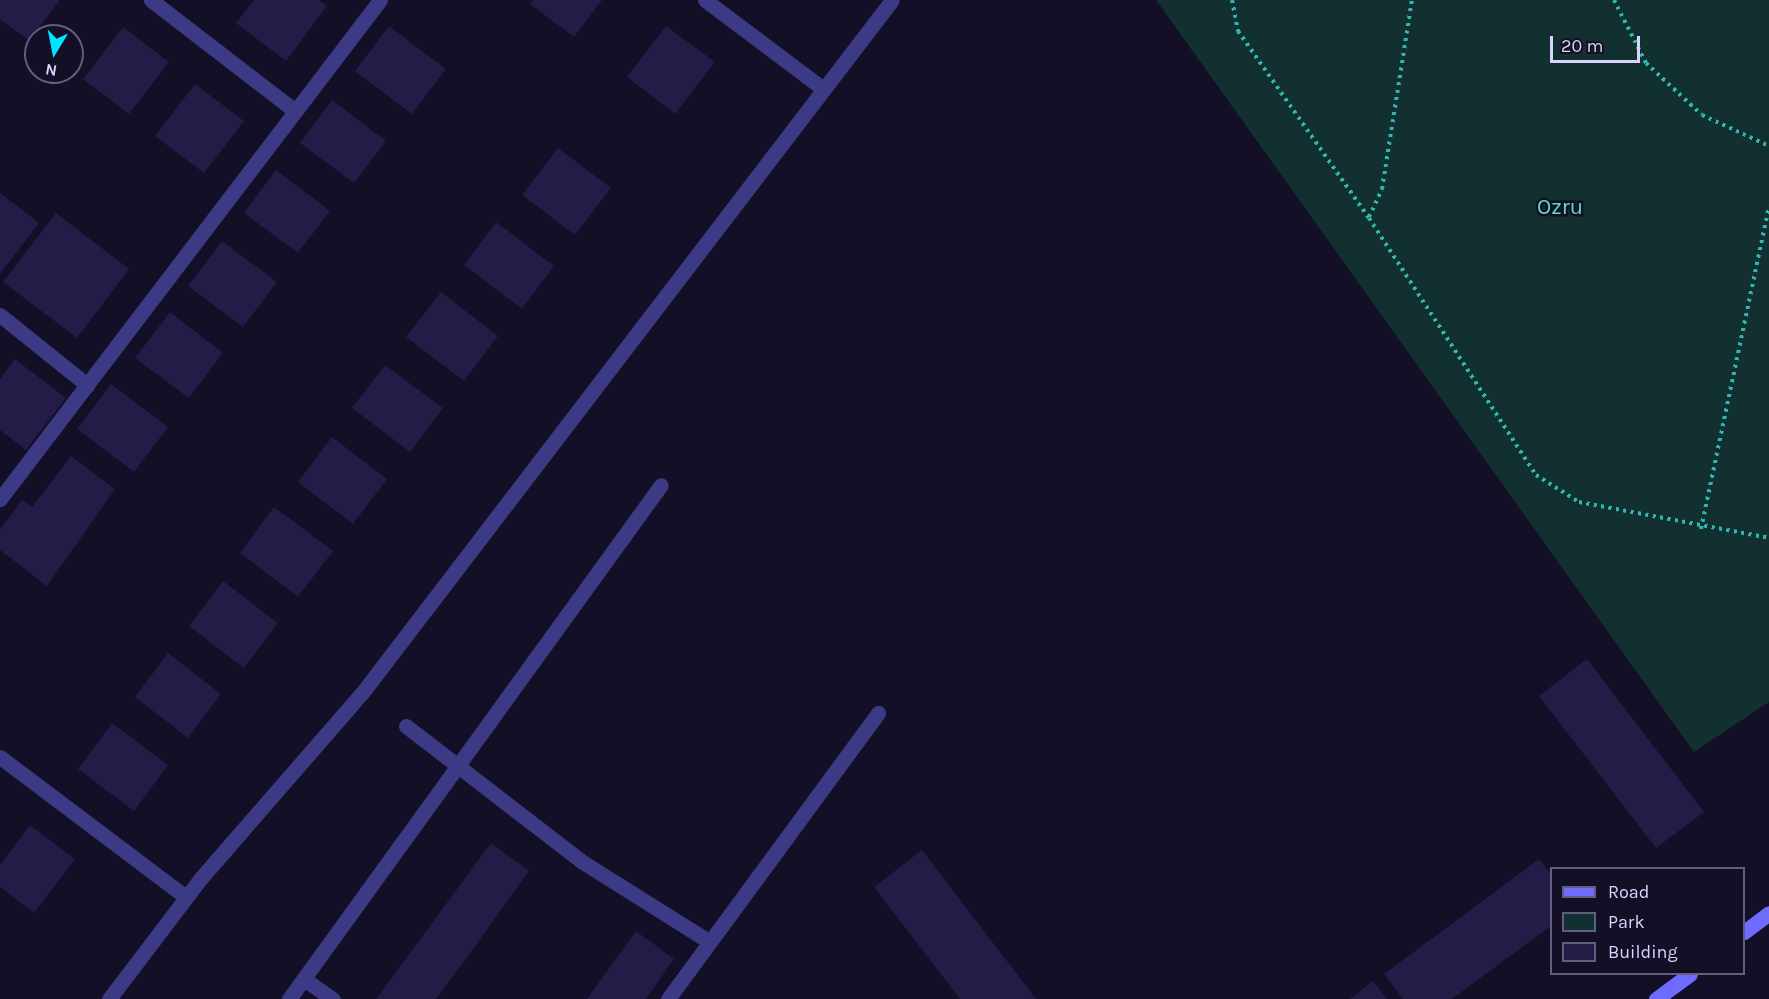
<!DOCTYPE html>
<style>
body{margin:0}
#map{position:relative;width:1769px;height:999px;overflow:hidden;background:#130f26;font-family:Karla,sans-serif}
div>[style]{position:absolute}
.green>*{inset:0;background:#12302f}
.building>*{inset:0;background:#241b47}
.path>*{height:4px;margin-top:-2px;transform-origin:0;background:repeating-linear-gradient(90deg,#2fb8b0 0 3px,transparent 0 7.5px)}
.lane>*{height:15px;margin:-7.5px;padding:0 7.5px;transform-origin:7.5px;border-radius:7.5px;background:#3d3a85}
.street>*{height:15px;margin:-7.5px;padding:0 7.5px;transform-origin:7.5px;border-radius:7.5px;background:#3d3a85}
.secondary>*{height:15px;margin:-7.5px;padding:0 7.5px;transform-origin:7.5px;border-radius:7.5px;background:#6f6bff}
span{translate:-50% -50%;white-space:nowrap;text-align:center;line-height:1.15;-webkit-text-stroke:5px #130f26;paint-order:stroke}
.park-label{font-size:22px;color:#5fe0c0}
.legend{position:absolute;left:1550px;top:867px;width:195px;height:108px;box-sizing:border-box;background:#130f26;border:2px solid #625e7d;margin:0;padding:8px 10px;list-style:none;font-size:18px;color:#d9d4ff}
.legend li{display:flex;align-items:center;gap:12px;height:30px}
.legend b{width:30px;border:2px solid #625e7d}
.north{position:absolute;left:24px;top:24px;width:60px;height:60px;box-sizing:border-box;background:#130f26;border:2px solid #625e7d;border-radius:50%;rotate:190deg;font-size:16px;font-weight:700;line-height:24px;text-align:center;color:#d9d4ff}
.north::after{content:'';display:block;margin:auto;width:21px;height:27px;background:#00e5ff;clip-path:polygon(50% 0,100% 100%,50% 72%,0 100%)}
.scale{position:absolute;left:1550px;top:36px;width:90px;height:27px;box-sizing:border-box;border:3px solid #d9d4ff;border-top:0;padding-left:8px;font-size:18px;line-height:21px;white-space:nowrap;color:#d9d4ff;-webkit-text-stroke:4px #130f26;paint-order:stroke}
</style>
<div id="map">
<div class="green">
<div style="clip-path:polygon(1156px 0,1769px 0,1769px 702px,1694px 752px)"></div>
</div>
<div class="building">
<div style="clip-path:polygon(0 0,60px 0,29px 41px,0 19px)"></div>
<div style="clip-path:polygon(254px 0,319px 0,327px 6px,286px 61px,236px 23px)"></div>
<div style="clip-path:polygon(533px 0,602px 0,574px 37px,530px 4px)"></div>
<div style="clip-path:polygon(389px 26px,446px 69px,412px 114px,355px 71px)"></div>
<div style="clip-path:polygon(666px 26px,715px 62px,675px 114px,627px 77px)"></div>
<div style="clip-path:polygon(123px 27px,169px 62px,129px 114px,83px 79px)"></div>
<div style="clip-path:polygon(195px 84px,244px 121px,204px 173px,155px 136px)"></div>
<div style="clip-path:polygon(332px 100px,386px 141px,354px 183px,300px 143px)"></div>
<div style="clip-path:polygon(558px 148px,611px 188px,575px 235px,522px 195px)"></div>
<div style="clip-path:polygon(276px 170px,330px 211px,298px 253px,244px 213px)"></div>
<div style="clip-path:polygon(0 193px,39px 223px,0 274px)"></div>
<div style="clip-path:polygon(56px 213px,129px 269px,77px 338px,3px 282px)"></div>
<div style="clip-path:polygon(496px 222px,554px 266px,522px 309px,464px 265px)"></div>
<div style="clip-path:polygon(222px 241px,277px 282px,243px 327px,188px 286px)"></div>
<div style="clip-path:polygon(441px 292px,498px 336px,464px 381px,406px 337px)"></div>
<div style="clip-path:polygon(170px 312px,223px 353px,189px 398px,135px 358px)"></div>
<div style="clip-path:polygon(15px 359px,66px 398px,26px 450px,0 430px,0 379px)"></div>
<div style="clip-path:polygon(385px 365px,443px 408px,410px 452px,352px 408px)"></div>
<div style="clip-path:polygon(111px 384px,168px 427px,134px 472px,77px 429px)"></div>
<div style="clip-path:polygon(332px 437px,387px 479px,353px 524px,298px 482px)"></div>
<div style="clip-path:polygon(71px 456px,115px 489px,47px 586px,0 550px,0 530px,22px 500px,32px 507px)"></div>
<div style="clip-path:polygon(274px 507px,333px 551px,298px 597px,240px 553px)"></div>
<div style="clip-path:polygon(223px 581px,278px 623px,244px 668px,189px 626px)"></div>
<div style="clip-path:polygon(168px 653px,221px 694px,188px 738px,135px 697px)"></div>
<div style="clip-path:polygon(1587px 659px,1704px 812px,1656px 848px,1539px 696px)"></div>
<div style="clip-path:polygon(112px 723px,168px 765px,134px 811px,78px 769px)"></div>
<div style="clip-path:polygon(30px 825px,75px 859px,34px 913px,0 887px,0 865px)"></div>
<div style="clip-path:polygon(491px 843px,529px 871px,473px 949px,436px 999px,376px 999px)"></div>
<div style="clip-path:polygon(922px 850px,1036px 999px,960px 999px,874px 887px)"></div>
<div style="clip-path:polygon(1539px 859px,1552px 876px,1552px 925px,1452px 999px,1403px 999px,1384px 974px)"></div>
<div style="clip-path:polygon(636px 931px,674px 959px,646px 999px,587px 999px)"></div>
<div style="clip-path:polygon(1373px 981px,1387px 999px,1350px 999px)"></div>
</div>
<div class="path">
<div style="left:1232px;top:0;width:32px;rotate:79deg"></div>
<div style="left:1238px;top:31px;width:228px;rotate:55deg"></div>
<div style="left:1369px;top:218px;width:306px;rotate:57deg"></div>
<div style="left:1536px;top:475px;width:51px;rotate:32.1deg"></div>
<div style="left:1579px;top:502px;width:193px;rotate:10.7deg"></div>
<div style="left:1614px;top:0;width:71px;rotate:63.1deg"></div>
<div style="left:1646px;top:63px;width:76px;rotate:42.9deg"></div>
<div style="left:1702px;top:115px;width:74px;rotate:24.8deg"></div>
<div style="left:1369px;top:217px;width:31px;rotate:-65deg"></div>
<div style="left:1382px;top:189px;width:191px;rotate:-81deg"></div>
<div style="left:1701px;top:529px;width:330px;rotate:-78.1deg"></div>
</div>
<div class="lane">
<div style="left:151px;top:0;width:182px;rotate:37.6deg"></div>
<div style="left:705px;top:0;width:146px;rotate:36.9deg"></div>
<div style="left:0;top:315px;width:112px;rotate:38.8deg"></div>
<div style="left:0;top:499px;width:627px;rotate:-52.71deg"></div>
<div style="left:406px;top:726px;width:221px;rotate:37.6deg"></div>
<div style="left:581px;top:861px;width:152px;rotate:32.1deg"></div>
<div style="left:0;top:757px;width:233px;rotate:37deg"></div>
<div style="left:304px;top:979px;width:35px;rotate:35deg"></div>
<div style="left:289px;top:999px;width:634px;rotate:-54.11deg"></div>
<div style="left:668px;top:999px;width:355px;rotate:-53.7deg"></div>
</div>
<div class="street">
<div style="left:109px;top:999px;width:152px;rotate:-52.8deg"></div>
<div style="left:201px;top:878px;width:245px;rotate:-49deg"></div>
<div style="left:362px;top:693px;width:872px;rotate:-52.59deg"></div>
</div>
<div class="secondary">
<div style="left:1744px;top:932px;width:31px;rotate:-37deg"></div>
<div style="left:1656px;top:999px;width:42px;rotate:-36.3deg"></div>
</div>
<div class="park-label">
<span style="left:1560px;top:208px">Ozru</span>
</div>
<ul class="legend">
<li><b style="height:8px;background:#6f6bff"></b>Road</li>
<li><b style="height:16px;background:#12302f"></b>Park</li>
<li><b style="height:16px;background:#241b47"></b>Building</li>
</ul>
<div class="north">N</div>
<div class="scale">20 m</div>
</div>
